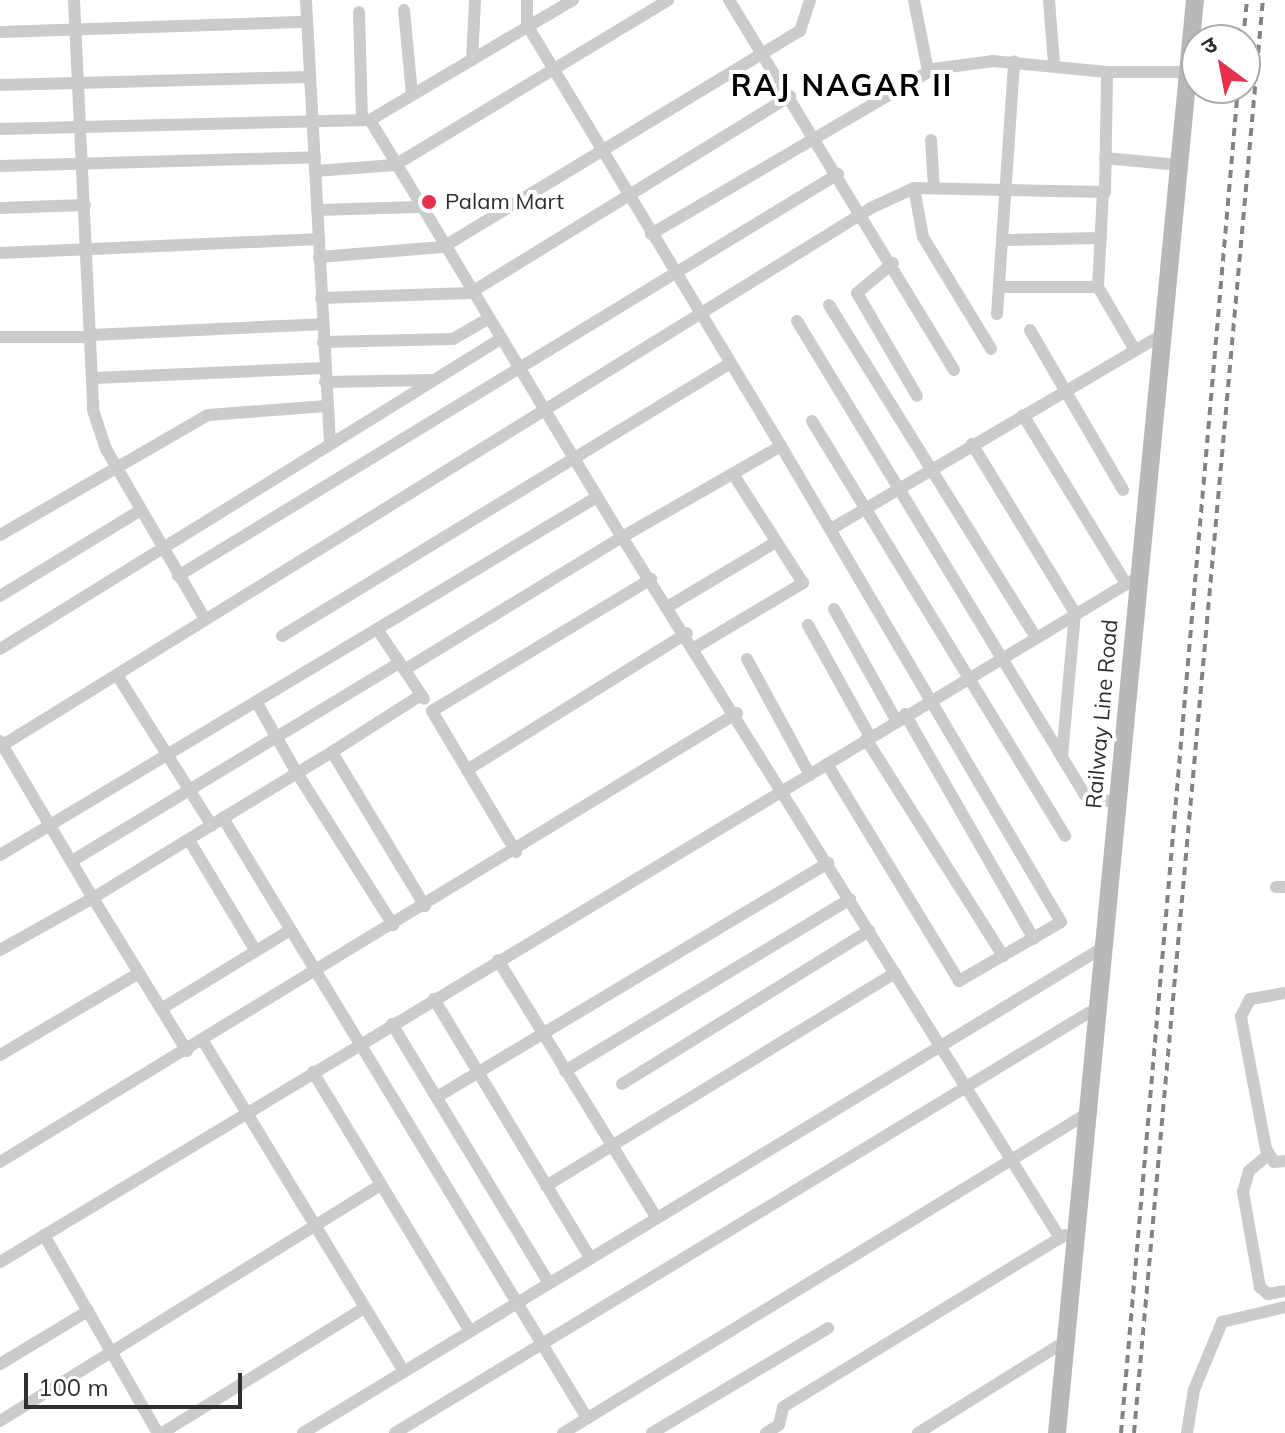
<!DOCTYPE html>
<meta charset="utf-8">
<style>
body{margin:0}
#map{position:relative;width:1285px;height:1433px;overflow:hidden;background:#fff;font-family:Mulish,"Noto Sans Devanagari",sans-serif}
div>[style]{position:absolute}
.street>*{height:12px;margin:-6px;padding:0 6px;transform-origin:6px;border-radius:6px;background:#cbcbcb}
.secondary>*{height:18px;margin:-9px;padding:0 9px;transform-origin:9px;border-radius:9px;background:#b8b8b8}
.rail>*{height:4px;margin-top:-2px;transform-origin:0;background:repeating-linear-gradient(90deg,#838383 0 8px,transparent 0 14px)}
.dots>*{width:22px;height:22px;translate:-50% -50%;box-sizing:border-box;border:4px solid #fff;border-radius:50%}
span{translate:-50% -50%;white-space:nowrap;text-align:center;line-height:1.15;-webkit-text-stroke:8px #fff;paint-order:stroke}
.poi-label{font-size:22px;color:#2e2e2e}
.left{translate:0 -50%;text-align:left}
.street-label{font-size:22px;color:#2e2e2e}
.district-label{font-size:30px;color:#000;font-weight:700;letter-spacing:2px}
.north{position:absolute;left:1181px;top:24px;width:80px;height:80px;box-sizing:border-box;background:#fff;border:2px solid #ababab;border-radius:50%;rotate:328deg;font-size:22px;font-weight:700;line-height:32px;text-align:center;color:#2e2e2e}
.north::after{content:'';display:block;margin:auto;width:28px;height:36px;background:#e6304b;clip-path:polygon(50% 0,100% 100%,50% 72%,0 100%)}
.scale{position:absolute;left:24px;top:1373px;width:218px;height:36px;box-sizing:border-box;border:4px solid #2e2e2e;border-top:0;padding-left:10px;font-size:24px;line-height:28px;white-space:nowrap;color:#2e2e2e;-webkit-text-stroke:6px #fff;paint-order:stroke}
</style>
<div id="map">
<div class="street">
<div style="left:74px;top:0;width:410px;rotate:87.3deg"></div>
<div style="left:93px;top:410px;width:41px;rotate:71.6deg"></div>
<div style="left:106px;top:449px;width:197px;rotate:59.8deg"></div>
<div style="left:306px;top:0;width:444px;rotate:86.9deg"></div>
<div style="left:527px;top:0;width:25px;rotate:90deg"></div>
<div style="left:527px;top:25px;width:492px;rotate:58.9deg"></div>
<div style="left:781px;top:446px;width:183px;rotate:150.2deg"></div>
<div style="left:622px;top:537px;width:827px;rotate:58deg"></div>
<div style="left:729px;top:0;width:433px;rotate:58.7deg"></div>
<div style="left:914px;top:0;width:72px;rotate:78.8deg"></div>
<div style="left:1049px;top:0;width:63px;rotate:85.5deg"></div>
<div style="left:404px;top:10px;width:85px;rotate:84.6deg"></div>
<div style="left:359px;top:12px;width:108px;rotate:88.4deg"></div>
<div style="left:0;top:32px;width:307px;rotate:-1.9deg"></div>
<div style="left:472px;top:60px;width:60px;rotate:-87.1deg"></div>
<div style="left:0;top:85px;width:310px;rotate:-1.5deg"></div>
<div style="left:370px;top:120px;width:487px;rotate:58.9deg"></div>
<div style="left:622px;top:537px;width:255px;rotate:148.6deg"></div>
<div style="left:0;top:129px;width:370px;rotate:-1.4deg"></div>
<div style="left:370px;top:120px;width:236px;rotate:-30.6deg"></div>
<div style="left:931px;top:140px;width:48px;rotate:86.4deg"></div>
<div style="left:1105px;top:158px;width:74px;rotate:5.4deg"></div>
<div style="left:0;top:166px;width:315px;rotate:-1.6deg"></div>
<div style="left:315px;top:171px;width:80px;rotate:-4.3deg"></div>
<div style="left:395px;top:165px;width:319px;rotate:-31.1deg"></div>
<div style="left:914px;top:188px;width:50px;rotate:79.6deg"></div>
<div style="left:923px;top:237px;width:131px;rotate:58.7deg"></div>
<div style="left:0;top:208px;width:85px;rotate:-2deg"></div>
<div style="left:317px;top:210px;width:101px;rotate:-1.7deg"></div>
<div style="left:651px;top:234px;width:327px;rotate:-30.3deg"></div>
<div style="left:933px;top:69px;width:61px;rotate:-7.6deg"></div>
<div style="left:993px;top:61px;width:115px;rotate:5.5deg"></div>
<div style="left:1005px;top:240px;width:96px;rotate:-1.2deg"></div>
<div style="left:0;top:253px;width:319px;rotate:-2.5deg"></div>
<div style="left:319px;top:257px;width:124px;rotate:-4.6deg"></div>
<div style="left:443px;top:247px;width:417px;rotate:-31.2deg"></div>
<div style="left:800px;top:31px;width:33px;rotate:-72deg"></div>
<div style="left:893px;top:263px;width:47px;rotate:140.2deg"></div>
<div style="left:857px;top:293px;width:119px;rotate:59.8deg"></div>
<div style="left:999px;top:287px;width:99px"></div>
<div style="left:1098px;top:287px;width:73px;rotate:59.6deg"></div>
<div style="left:1098px;top:287px;width:95px;rotate:-87deg"></div>
<div style="left:321px;top:298px;width:149px;rotate:-1.9deg"></div>
<div style="left:470px;top:293px;width:376px;rotate:-31.6deg"></div>
<div style="left:829px;top:305px;width:391px;rotate:58.1deg"></div>
<div style="left:997px;top:314px;width:253px;rotate:-86.1deg"></div>
<div style="left:797px;top:321px;width:555px;rotate:58.72deg"></div>
<div style="left:1085px;top:795px;width:34px;rotate:15deg"></div>
<div style="left:1030px;top:330px;width:185px;rotate:59.8deg"></div>
<div style="left:92px;top:335px;width:230px;rotate:-2.7deg"></div>
<div style="left:0;top:337px;width:92px"></div>
<div style="left:323px;top:342px;width:130px;rotate:-1.3deg"></div>
<div style="left:453px;top:339px;width:39px;rotate:-30deg"></div>
<div style="left:94px;top:378px;width:230px;rotate:-2.5deg"></div>
<div style="left:325px;top:382px;width:105px;rotate:-1.1deg"></div>
<div style="left:1023px;top:415px;width:198px;rotate:58.6deg"></div>
<div style="left:812px;top:421px;width:486px;rotate:58.6deg"></div>
<div style="left:972px;top:444px;width:198px;rotate:58.6deg"></div>
<div style="left:1075px;top:613px;width:145px;rotate:95.2deg"></div>
<div style="left:781px;top:446px;width:552px;rotate:59.53deg"></div>
<div style="left:1061px;top:922px;width:118px;rotate:150deg"></div>
<div style="left:959px;top:981px;width:254px;rotate:-121.3deg"></div>
<div style="left:831px;top:529px;width:385px;rotate:-30.4deg"></div>
<div style="left:0;top:535px;width:240px;rotate:-30deg"></div>
<div style="left:208px;top:415px;width:119px;rotate:-4.3deg"></div>
<div style="left:178px;top:576px;width:773px;rotate:-31.35deg"></div>
<div style="left:0;top:596px;width:163px;rotate:-31.4deg"></div>
<div style="left:669px;top:606px;width:125px;rotate:-30.9deg"></div>
<div style="left:834px;top:609px;width:127px;rotate:60.8deg"></div>
<div style="left:808px;top:625px;width:128px;rotate:61deg"></div>
<div style="left:377px;top:629px;width:84px;rotate:56.1deg"></div>
<div style="left:282px;top:636px;width:523px;rotate:-31.32deg"></div>
<div style="left:696px;top:647px;width:125px;rotate:-30.9deg"></div>
<div style="left:803px;top:583px;width:130px;rotate:-122.7deg"></div>
<div style="left:0;top:649px;width:587px;rotate:-31.77deg"></div>
<div style="left:747px;top:659px;width:132px;rotate:61.5deg"></div>
<div style="left:117px;top:675px;width:178px;rotate:57.8deg"></div>
<div style="left:421px;top:695px;width:106px;rotate:147.4deg"></div>
<div style="left:332px;top:752px;width:180px;rotate:58.9deg"></div>
<div style="left:258px;top:705px;width:78px;rotate:60.2deg"></div>
<div style="left:297px;top:773px;width:41px;rotate:-31deg"></div>
<div style="left:905px;top:714px;width:259px;rotate:60.2deg"></div>
<div style="left:866px;top:739px;width:257px;rotate:57.7deg"></div>
<div style="left:0;top:741px;width:182px;rotate:59.4deg"></div>
<div style="left:93px;top:898px;width:107px;rotate:150.8deg"></div>
<div style="left:3px;top:745px;width:1021px;rotate:-31.74deg"></div>
<div style="left:871px;top:208px;width:47px;rotate:-24.9deg"></div>
<div style="left:914px;top:188px;width:191px;rotate:1.2deg"></div>
<div style="left:1105px;top:192px;width:120px;rotate:-89deg"></div>
<div style="left:1107px;top:72px;width:81px"></div>
<div style="left:467px;top:770px;width:259px;rotate:-31.9deg"></div>
<div style="left:223px;top:818px;width:702px;rotate:58.76deg"></div>
<div style="left:189px;top:840px;width:128px;rotate:59deg"></div>
<div style="left:516px;top:852px;width:164px;rotate:-120.8deg"></div>
<div style="left:432px;top:711px;width:256px;rotate:-31.1deg"></div>
<div style="left:0;top:855px;width:696px;rotate:-30.95deg"></div>
<div style="left:72px;top:861px;width:382px;rotate:-31.2deg"></div>
<div style="left:1276px;top:887px;width:9px"></div>
<div style="left:498px;top:960px;width:303px;rotate:58.4deg"></div>
<div style="left:1285px;top:993px;width:36px;rotate:170deg"></div>
<div style="left:1250px;top:999px;width:20px;rotate:117deg"></div>
<div style="left:1241px;top:1017px;width:134px;rotate:79.3deg"></div>
<div style="left:1266px;top:1149px;width:15px;rotate:58deg"></div>
<div style="left:1274px;top:1162px;width:11px;rotate:-5deg"></div>
<div style="left:434px;top:999px;width:302px;rotate:58.9deg"></div>
<div style="left:161px;top:1009px;width:150px;rotate:-31.4deg"></div>
<div style="left:392px;top:1024px;width:303px;rotate:58.8deg"></div>
<div style="left:203px;top:1041px;width:387px;rotate:58.7deg"></div>
<div style="left:187px;top:1051px;width:180px;rotate:-121.6deg"></div>
<div style="left:93px;top:898px;width:153px;rotate:-31.6deg"></div>
<div style="left:223px;top:818px;width:87px;rotate:-31.3deg"></div>
<div style="left:297px;top:773px;width:180px;rotate:57.7deg"></div>
<div style="left:0;top:1055px;width:161px;rotate:-30.5deg"></div>
<div style="left:565px;top:1071px;width:333px;rotate:-31.1deg"></div>
<div style="left:313px;top:1072px;width:303px;rotate:58.8deg"></div>
<div style="left:622px;top:1084px;width:291px;rotate:-31.8deg"></div>
<div style="left:437px;top:1097px;width:456px;rotate:-30.9deg"></div>
<div style="left:1268px;top:1155px;width:25px;rotate:140deg"></div>
<div style="left:1249px;top:1171px;width:22px;rotate:106deg"></div>
<div style="left:1243px;top:1192px;width:97px;rotate:79.9deg"></div>
<div style="left:1260px;top:1287px;width:11px;rotate:41deg"></div>
<div style="left:1268px;top:1294px;width:17px;rotate:-10deg"></div>
<div style="left:0;top:1162px;width:863px;rotate:-31.35deg"></div>
<div style="left:546px;top:1186px;width:409px;rotate:-31.4deg"></div>
<div style="left:44px;top:1235px;width:228px;rotate:60.1deg"></div>
<div style="left:0;top:1262px;width:1330px;rotate:-31.04deg"></div>
<div style="left:0;top:1364px;width:103px;rotate:-31.1deg"></div>
<div style="left:0;top:1421px;width:448px;rotate:-31.8deg"></div>
<div style="left:162px;top:1433px;width:238px;rotate:-31.7deg"></div>
<div style="left:303px;top:1433px;width:937px;rotate:-31.25deg"></div>
<div style="left:395px;top:1433px;width:822px;rotate:-31.21deg"></div>
<div style="left:563px;top:1433px;width:615px;rotate:-31.36deg"></div>
<div style="left:652px;top:1433px;width:205px;rotate:-30.8deg"></div>
<div style="left:766px;top:1433px;width:15px;rotate:-32deg"></div>
<div style="left:779px;top:1425px;width:18px;rotate:-77deg"></div>
<div style="left:783px;top:1407px;width:330px;rotate:-31.4deg"></div>
<div style="left:918px;top:1433px;width:174px;rotate:-31.9deg"></div>
<div style="left:1187px;top:1433px;width:44px;rotate:-80.8deg"></div>
<div style="left:1194px;top:1390px;width:74px;rotate:-67.6deg"></div>
<div style="left:1222px;top:1322px;width:65px;rotate:-13.4deg"></div>
</div>
<div class="secondary">
<div style="left:1057px;top:1433px;width:1440px;rotate:-84.5deg"></div>
</div>
<div class="rail">
<div style="left:1243px;top:40px;width:40px;rotate:-84.3deg"></div>
<div style="left:1121px;top:1433px;width:1350px;rotate:-85.03deg"></div>
<div style="left:1134px;top:1433px;width:1439px;rotate:-84.86deg"></div>
</div>
<div class="dots">
<div style="left:429px;top:202px;background:#e6304b"></div>
</div>
<div class="poi-label">
<span class="left" style="left:445px;top:202px">Palam Mart</span>
</div>
<div class="street-label">
<span style="left:1102px;top:714px;rotate:-85deg">Railway Line Road</span>
</div>
<div class="district-label">
<span style="left:842px;top:85px">RAJ NAGAR II</span>
</div>
<div class="north">उ</div>
<div class="scale">100 m</div>
</div>
